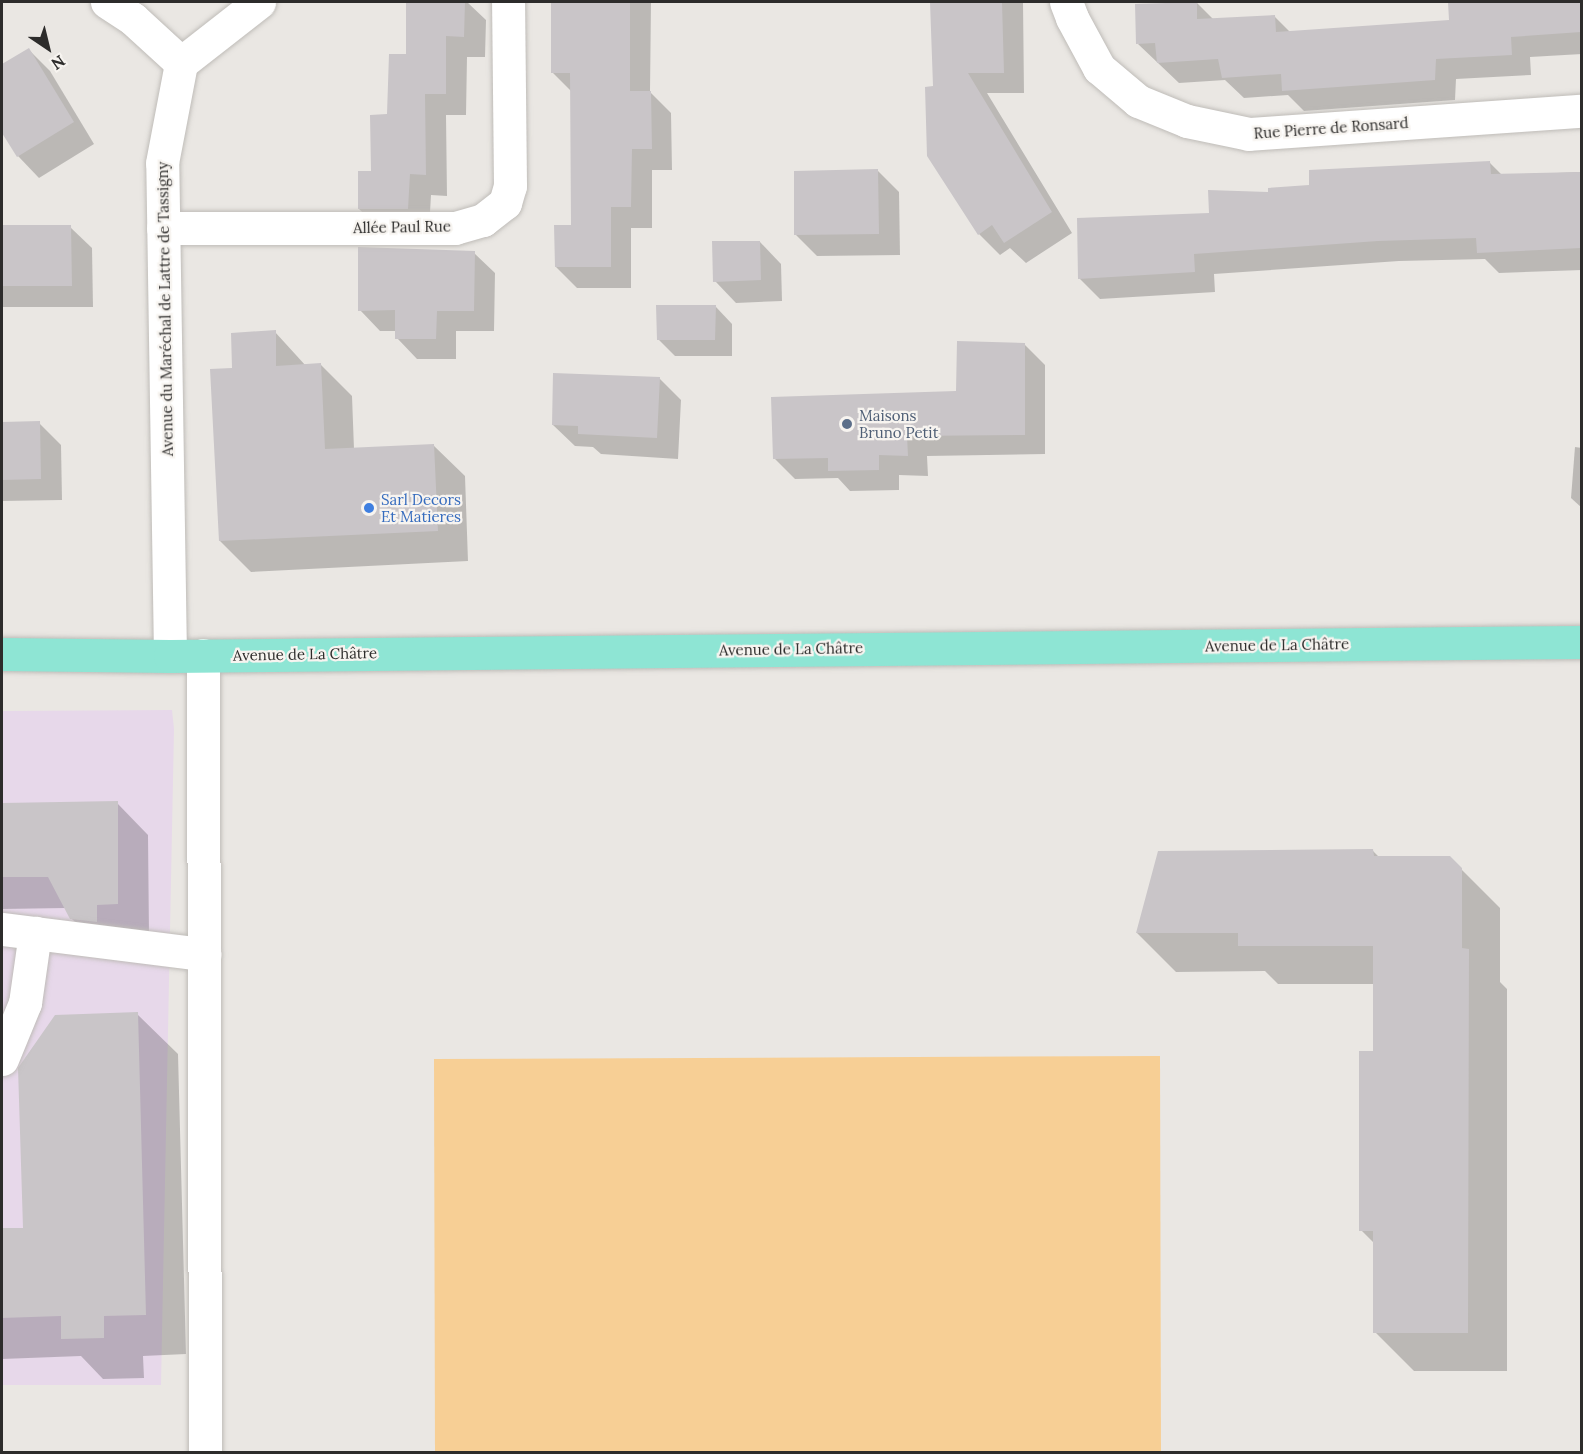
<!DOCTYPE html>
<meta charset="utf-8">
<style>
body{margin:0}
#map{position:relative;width:1583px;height:1454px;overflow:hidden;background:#eae7e3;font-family:Lora,serif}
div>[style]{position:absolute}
.industrial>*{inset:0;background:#e7d8ea}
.green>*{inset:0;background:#f7cf95}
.shadow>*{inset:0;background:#0003}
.building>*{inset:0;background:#c9c5c8}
.roads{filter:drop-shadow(0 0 2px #bfbcb8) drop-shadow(0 0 2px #bfbcb8)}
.minor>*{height:33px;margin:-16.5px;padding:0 16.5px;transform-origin:16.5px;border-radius:16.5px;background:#fff}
.major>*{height:33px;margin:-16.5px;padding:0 16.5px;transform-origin:16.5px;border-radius:16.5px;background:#8ee5d4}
.dots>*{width:16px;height:16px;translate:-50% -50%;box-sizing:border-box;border:3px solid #f7f4f0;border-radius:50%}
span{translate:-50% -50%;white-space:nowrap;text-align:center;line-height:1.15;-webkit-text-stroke:4.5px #f7f4f0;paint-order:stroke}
.street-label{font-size:15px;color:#2d2c2b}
.service-label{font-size:15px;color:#4e5e75}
.left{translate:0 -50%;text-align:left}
.shop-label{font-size:15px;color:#366cbe}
.frame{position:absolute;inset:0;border:3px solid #2d2c2b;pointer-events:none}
.north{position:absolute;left:18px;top:18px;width:60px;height:60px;-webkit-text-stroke:4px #f7f4f0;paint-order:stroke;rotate:145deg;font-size:16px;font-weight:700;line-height:24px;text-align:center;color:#2d2c2b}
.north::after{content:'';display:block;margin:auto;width:21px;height:27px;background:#2d2c2b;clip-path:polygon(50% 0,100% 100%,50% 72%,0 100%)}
</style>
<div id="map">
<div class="industrial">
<div style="clip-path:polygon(172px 710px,174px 729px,161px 1385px,2px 1385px,2px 711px)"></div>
</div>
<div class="green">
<div style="clip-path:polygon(1160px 1056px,1161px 1452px,435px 1452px,434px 1059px)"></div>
</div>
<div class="shadow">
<div style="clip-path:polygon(408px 2px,467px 2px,486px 20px,485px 57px,467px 57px,466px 115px,446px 115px,447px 196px,431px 195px,429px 230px,381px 230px,359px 209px,408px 56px)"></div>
<div style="clip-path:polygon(553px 2px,651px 2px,650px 92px,671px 113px,672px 170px,652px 170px,652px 228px,631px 228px,631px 288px,577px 288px,556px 267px,573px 226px,571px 91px,553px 73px)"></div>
<div style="clip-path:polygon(931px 2px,1023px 2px,1024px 93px,987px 93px,1072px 233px,1026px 263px,1010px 248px,1000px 255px,979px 234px,934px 88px)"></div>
<div style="clip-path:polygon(1196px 2px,1214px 20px,1274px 16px,1290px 32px,1451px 22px,1449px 2px,1582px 2px,1582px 54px,1530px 57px,1531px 75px,1456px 79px,1455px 100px,1304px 111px,1288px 95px,1244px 98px,1225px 80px,1179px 83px,1138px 44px)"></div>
<div style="clip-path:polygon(29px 50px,50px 71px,94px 144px,39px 178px,18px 156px,2px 130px,2px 66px)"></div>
<div style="clip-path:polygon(1490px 163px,1502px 175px,1582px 172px,1582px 270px,1499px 273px,1485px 259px,1399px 261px,1214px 274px,1215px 292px,1100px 299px,1079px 278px,1211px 214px,1270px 194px)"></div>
<div style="clip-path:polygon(877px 170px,899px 192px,900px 255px,817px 256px,796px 235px)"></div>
<div style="clip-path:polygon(2px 226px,70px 227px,92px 248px,93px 307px,2px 307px)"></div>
<div style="clip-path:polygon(760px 242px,781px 264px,782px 301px,736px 303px,715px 281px)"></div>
<div style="clip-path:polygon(474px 253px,495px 273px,494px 331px,456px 331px,456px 359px,417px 359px,397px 338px,396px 331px,380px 331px,360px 310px)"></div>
<div style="clip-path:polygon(716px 307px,732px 324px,732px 356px,675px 356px,658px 339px)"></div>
<div style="clip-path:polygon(275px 332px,306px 366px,321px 365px,352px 396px,354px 449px,433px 445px,465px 476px,468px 561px,251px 572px,220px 541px,234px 369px)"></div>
<div style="clip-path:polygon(1025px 345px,1045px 365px,1045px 454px,927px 456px,928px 476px,899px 475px,899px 490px,850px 491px,838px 478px,795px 479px,775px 459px,958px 392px)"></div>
<div style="clip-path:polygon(659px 378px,681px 400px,678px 459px,601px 454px,593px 447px,575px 446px,553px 425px)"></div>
<div style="clip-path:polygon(39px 423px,61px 445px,62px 500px,2px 501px,2px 424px)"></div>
<div style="clip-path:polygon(1575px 447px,1582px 448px,1582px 508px,1571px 498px)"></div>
<div style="clip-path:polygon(117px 803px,148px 835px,149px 935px,103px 950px,71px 918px,66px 908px,2px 909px,2px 805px)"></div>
<div style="clip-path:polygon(1373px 851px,1380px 858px,1449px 857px,1500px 908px,1500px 982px,1507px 989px,1507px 1371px,1414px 1371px,1375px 1332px,1375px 1244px,1361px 1230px,1374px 1052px,1374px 984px,1278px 984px,1265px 971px,1176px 972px,1137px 933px)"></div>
<div style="clip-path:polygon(137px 1014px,178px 1054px,186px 1354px,143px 1356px,144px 1378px,103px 1379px,81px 1356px,2px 1359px,2px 1230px,25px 1229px)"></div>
</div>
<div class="building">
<div style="clip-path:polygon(406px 2px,465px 2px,464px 37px,446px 36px,446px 94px,425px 94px,426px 175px,410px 174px,408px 209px,358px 209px,358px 171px,371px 171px,370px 115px,387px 114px,389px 54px,406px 54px)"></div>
<div style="clip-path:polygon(551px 2px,630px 2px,630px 91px,651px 91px,652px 149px,632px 149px,631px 207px,611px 207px,611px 267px,555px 267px,554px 225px,571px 225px,570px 73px,551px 73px)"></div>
<div style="clip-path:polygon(930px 2px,1002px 2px,1004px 73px,968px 73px,1052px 212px,1004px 243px,992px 225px,978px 235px,927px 156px,925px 87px,933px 86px)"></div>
<div style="clip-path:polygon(1197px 2px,1197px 19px,1275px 15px,1276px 32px,1449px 20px,1448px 2px,1581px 2px,1581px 32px,1511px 37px,1512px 55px,1436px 59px,1435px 80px,1282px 91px,1281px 74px,1222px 78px,1218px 59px,1157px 63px,1155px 43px,1136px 44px,1135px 4px)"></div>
<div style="clip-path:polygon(29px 48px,74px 122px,17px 157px,2px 133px,2px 64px)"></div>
<div style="clip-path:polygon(1490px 161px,1491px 174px,1581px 172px,1581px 248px,1477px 253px,1476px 238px,1378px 241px,1194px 254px,1195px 272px,1078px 279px,1077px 218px,1209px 213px,1208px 190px,1268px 192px,1268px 188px,1309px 185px,1309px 170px)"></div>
<div style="clip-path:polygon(878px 169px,879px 234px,794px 235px,794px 171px)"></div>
<div style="clip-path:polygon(2px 225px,71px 225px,72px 286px,2px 286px)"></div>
<div style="clip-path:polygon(712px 241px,760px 241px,761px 280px,713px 282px)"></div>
<div style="clip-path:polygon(358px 247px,475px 251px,474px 311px,437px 311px,436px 339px,395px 339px,395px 310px,358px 311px)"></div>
<div style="clip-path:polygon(656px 305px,716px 305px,715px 340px,657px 340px)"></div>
<div style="clip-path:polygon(276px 330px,276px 366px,321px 363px,325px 449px,434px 444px,438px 531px,219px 541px,210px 369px,232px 368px,231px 333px)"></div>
<div style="clip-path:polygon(957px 341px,1025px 343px,1025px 435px,907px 436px,908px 456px,879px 455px,879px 470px,828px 471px,828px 458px,773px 459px,771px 397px,956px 391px)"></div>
<div style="clip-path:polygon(553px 373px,660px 377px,657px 438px,578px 434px,578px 426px,552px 425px)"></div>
<div style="clip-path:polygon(40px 421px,41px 479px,2px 480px,2px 422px)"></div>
<div style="clip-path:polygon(118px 801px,118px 904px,97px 905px,97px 922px,70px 919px,48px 877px,2px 877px,2px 803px)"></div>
<div style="clip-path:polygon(1373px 849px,1374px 856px,1450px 856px,1462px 868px,1462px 948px,1469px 949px,1468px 1333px,1373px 1333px,1373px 1231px,1359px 1231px,1359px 1051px,1373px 1051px,1373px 946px,1238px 946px,1238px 933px,1136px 933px,1158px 851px)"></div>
<div style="clip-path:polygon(138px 1012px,146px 1315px,104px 1316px,104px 1338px,61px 1339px,61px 1316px,2px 1318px,2px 1228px,23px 1228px,18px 1068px,55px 1015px)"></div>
</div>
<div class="roads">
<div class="minor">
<div style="left:107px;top:2px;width:31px;rotate:33deg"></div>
<div style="left:133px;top:19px;width:65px;rotate:42.5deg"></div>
<div style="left:1066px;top:2px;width:17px;rotate:69deg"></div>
<div style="left:1072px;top:18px;width:57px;rotate:61.6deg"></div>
<div style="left:1099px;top:68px;width:51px;rotate:40.2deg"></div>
<div style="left:1138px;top:101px;width:53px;rotate:22.2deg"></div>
<div style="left:1187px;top:121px;width:63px;rotate:11.8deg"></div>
<div style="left:1249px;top:134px;width:334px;rotate:-4deg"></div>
<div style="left:163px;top:228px;width:292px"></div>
<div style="left:455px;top:228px;width:29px;rotate:-16deg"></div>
<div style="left:483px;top:220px;width:28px;rotate:-38deg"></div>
<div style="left:505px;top:203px;width:18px;rotate:-74deg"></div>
<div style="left:510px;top:186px;width:184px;rotate:-90.6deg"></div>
<div style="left:203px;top:655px;width:797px;rotate:89.86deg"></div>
<div style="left:170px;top:656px;width:493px;rotate:-90.9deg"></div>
<div style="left:162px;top:163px;width:102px;rotate:-79.2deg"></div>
<div style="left:181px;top:63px;width:99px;rotate:-38deg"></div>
<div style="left:2px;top:929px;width:204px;rotate:7.1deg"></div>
<div style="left:2px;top:1059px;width:61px;rotate:-67.7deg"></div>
<div style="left:25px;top:1003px;width:71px;rotate:-81.9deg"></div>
</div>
<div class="major">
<div style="left:2px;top:654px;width:168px;rotate:0.7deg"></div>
<div style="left:170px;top:656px;width:1412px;rotate:-0.57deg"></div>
</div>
</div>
<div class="dots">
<div style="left:847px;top:424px;background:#5c6f8a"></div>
<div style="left:369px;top:508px;background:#3f7fe0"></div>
</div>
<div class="street-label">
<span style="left:1331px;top:128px;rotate:-4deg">Rue Pierre de Ronsard</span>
<span style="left:402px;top:227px;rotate:-1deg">Allée Paul Rue</span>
<span style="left:165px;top:309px;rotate:-91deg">Avenue du Maréchal de Lattre de Tassigny</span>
<span style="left:1277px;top:645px;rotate:-1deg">Avenue de La Châtre</span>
<span style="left:791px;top:649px;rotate:-1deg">Avenue de La Châtre</span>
<span style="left:305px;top:654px;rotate:-1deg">Avenue de La Châtre</span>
</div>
<div class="service-label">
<span class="left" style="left:859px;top:424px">Maisons<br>Bruno Petit</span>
</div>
<div class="shop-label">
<span class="left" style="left:381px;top:508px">Sarl Decors<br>Et Matieres</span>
</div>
<div class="frame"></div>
<div class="north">N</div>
</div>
